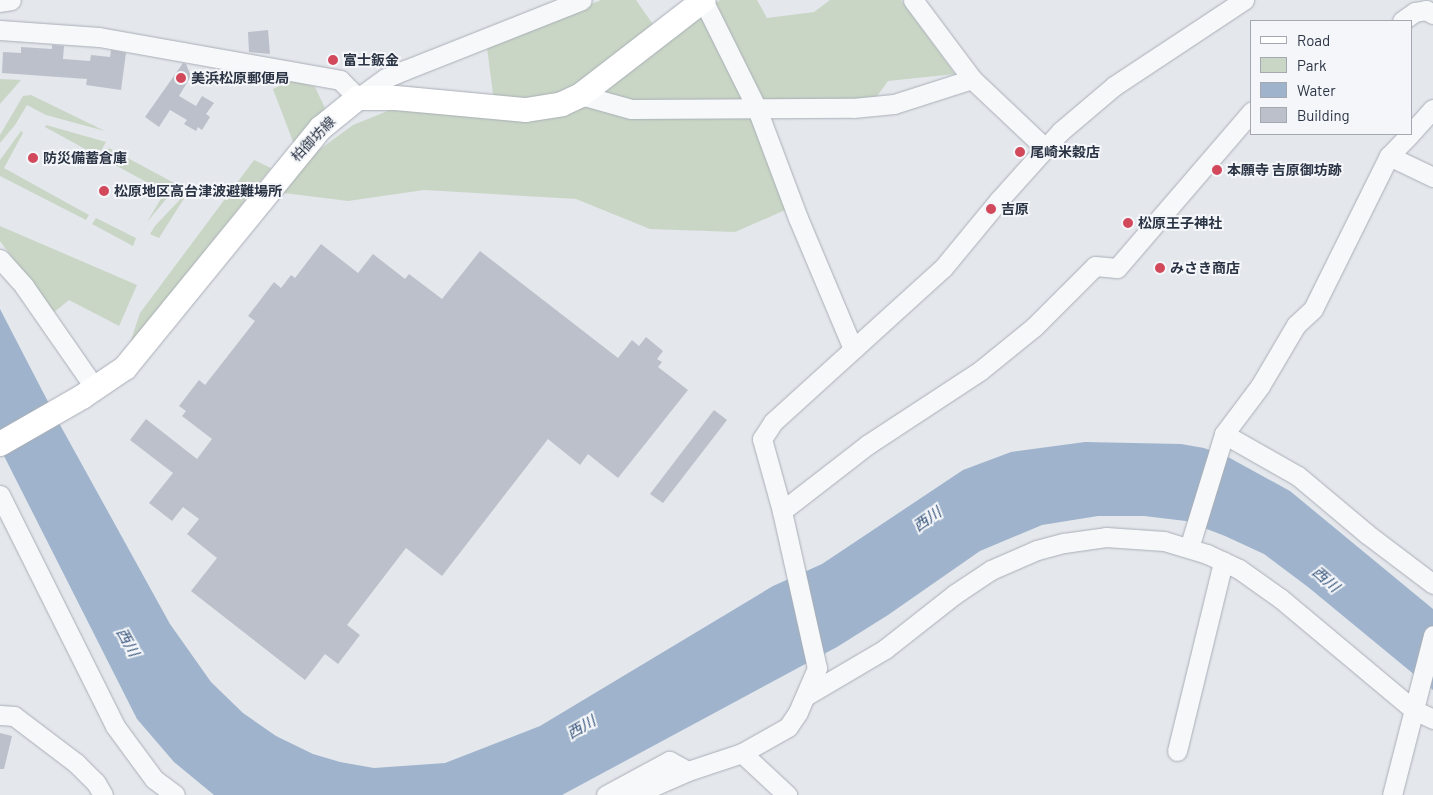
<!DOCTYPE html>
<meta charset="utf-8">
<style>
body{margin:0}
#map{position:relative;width:1433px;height:795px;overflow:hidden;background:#e4e7ec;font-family:Barlow,"Noto Sans JP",sans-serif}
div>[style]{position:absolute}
.green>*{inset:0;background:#c9d6c5}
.water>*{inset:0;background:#9fb4cc}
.building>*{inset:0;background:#bbc0ca}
.roads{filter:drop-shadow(0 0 1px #a9aeb7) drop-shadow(0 0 1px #a9aeb7)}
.minor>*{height:19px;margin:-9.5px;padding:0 9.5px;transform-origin:9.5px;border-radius:9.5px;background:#f7f8fa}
.major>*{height:24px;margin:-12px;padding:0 12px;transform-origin:12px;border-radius:12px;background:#fff}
.dots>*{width:14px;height:14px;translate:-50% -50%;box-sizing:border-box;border:2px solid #f4f6f9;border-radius:50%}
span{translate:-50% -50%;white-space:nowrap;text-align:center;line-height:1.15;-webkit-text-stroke:4px #f4f6f9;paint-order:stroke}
.poi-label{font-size:14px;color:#2b3445;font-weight:700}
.left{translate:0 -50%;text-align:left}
.street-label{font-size:14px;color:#2b3445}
.water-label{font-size:15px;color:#34527a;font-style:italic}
.legend{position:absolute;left:1250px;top:20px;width:162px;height:115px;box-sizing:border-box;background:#f4f6f9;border:1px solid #a4a8b1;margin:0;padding:6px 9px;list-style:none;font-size:15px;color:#2b3445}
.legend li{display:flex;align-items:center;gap:10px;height:25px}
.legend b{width:25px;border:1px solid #a4a8b1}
</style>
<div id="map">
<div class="green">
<div style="clip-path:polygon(601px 0,636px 0,666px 43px,720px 0,757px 0,767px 18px,814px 12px,830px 0,901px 0,955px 74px,888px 81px,872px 103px,749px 104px,790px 208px,735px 232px,650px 229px,576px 199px,424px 190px,348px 201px,284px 193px,312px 155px,353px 125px,390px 110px,496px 117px,487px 48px)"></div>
<div style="clip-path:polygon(0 79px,21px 80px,0 104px)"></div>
<div style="clip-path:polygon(292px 79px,315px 87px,325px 108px,295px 147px,273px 89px)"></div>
<div style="clip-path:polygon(31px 95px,105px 131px,46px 115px,27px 105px,15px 125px,0 143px,0 135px,23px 96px)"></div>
<div style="clip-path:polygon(46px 125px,106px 142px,98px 156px,45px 127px)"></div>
<div style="clip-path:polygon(21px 131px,23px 133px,4px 168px,89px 215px,86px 220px,0 176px,0 160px)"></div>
<div style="clip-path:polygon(109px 148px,178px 185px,147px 222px,165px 192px,102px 158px)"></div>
<div style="clip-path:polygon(254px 160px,271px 168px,129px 346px,140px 313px)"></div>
<div style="clip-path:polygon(190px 189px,159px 238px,150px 234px,155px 226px)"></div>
<div style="clip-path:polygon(96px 218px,136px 238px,133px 246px,92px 224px)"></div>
<div style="clip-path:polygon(0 226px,137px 285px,119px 326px,69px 300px,53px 313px,0 241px)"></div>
</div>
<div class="water">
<div style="clip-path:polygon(0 309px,59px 423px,170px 624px,211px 682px,243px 713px,276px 736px,313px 754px,340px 762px,374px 768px,445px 763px,540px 726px,773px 586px,822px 564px,963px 470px,1011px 452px,1085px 442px,1181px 444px,1204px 448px,1228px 457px,1290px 491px,1433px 609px,1433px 690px,1308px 587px,1264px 554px,1225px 536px,1186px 521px,1144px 516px,1098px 516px,1042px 525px,980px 551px,888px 615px,837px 647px,562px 795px,214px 795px,174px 762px,137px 719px,0 448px)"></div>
</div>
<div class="building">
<div style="clip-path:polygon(268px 30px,270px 54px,249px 52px,248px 32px)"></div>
<div style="clip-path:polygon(52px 45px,64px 46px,63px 59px,90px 61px,91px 55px,110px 57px,111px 50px,126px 53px,121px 90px,86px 85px,87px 79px,2px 73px,3px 52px,21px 53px,21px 47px,52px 49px)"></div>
<div style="clip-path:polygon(183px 63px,186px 64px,191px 76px,179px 96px,196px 106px,202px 96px,214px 103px,206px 114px,210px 117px,202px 130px,198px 127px,196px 131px,184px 124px,187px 120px,170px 110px,159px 127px,145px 117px)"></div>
<div style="clip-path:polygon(321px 244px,358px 273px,373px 254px,405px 279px,409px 274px,442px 299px,480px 251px,618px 358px,632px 340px,639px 346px,646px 337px,663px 351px,657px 359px,662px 362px,658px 367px,688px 390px,618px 478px,588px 454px,580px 465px,548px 439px,442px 576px,406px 548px,347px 625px,360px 635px,338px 664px,325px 654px,305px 680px,191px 591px,217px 558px,187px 534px,199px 519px,183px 507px,172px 521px,149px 503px,173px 473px,130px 440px,146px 419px,197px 459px,212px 439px,182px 416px,186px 411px,179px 406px,199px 380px,205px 385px,255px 321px,248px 316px,274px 282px,281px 288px,291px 275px,295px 278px)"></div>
<div style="clip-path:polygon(714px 410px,727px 420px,663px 503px,650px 494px)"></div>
<div style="clip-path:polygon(0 733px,12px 736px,4px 769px,0 769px)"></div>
</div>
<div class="roads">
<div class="minor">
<div style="left:703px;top:0;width:122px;rotate:63.6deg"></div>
<div style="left:757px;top:109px;width:116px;rotate:69.4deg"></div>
<div style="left:798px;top:218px;width:142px;rotate:67.2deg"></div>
<div style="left:913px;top:0;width:99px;rotate:53.2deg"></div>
<div style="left:972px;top:79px;width:100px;rotate:43.4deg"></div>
<div style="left:0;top:2px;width:11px;rotate:-10deg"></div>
<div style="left:1402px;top:21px;width:16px;rotate:-35deg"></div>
<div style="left:1415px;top:12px;width:11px;rotate:-10deg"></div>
<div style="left:1426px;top:10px;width:8px;rotate:30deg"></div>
<div style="left:0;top:30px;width:99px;rotate:4deg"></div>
<div style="left:99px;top:37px;width:245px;rotate:10.1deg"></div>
<div style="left:340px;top:80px;width:25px;rotate:45deg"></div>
<div style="left:358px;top:98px;width:34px;rotate:-36deg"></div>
<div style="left:386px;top:78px;width:21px;rotate:-23deg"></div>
<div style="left:405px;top:70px;width:190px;rotate:-21.6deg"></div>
<div style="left:581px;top:95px;width:52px;rotate:15.6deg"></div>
<div style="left:631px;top:109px;width:222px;rotate:-0.3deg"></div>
<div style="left:853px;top:108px;width:41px;rotate:-5.6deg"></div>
<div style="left:894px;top:104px;width:82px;rotate:-17.8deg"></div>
<div style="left:1412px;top:132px;width:31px;rotate:-48deg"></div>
<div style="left:1389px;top:156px;width:49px;rotate:25.5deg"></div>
<div style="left:0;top:259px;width:36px;rotate:48deg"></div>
<div style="left:24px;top:286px;width:124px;rotate:55.2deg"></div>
<div style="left:1224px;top:434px;width:85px;rotate:29.6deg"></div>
<div style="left:1298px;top:476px;width:90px;rotate:40deg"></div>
<div style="left:1367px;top:534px;width:83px;rotate:37.1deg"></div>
<div style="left:0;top:495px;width:258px;rotate:63.5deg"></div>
<div style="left:115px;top:726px;width:66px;rotate:53.7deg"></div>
<div style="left:154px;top:779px;width:26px;rotate:37deg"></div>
<div style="left:782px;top:511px;width:108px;rotate:-37.8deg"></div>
<div style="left:867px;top:445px;width:136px;rotate:-33.3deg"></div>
<div style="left:981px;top:370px;width:68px;rotate:-39.1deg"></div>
<div style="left:1034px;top:327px;width:86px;rotate:-45deg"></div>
<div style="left:1095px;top:266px;width:22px;rotate:5deg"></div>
<div style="left:1117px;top:268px;width:207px;rotate:-49.3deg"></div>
<div style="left:1189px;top:548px;width:119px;rotate:-72.9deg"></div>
<div style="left:1224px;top:434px;width:60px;rotate:-53.1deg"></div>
<div style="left:1260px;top:386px;width:71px;rotate:-59.5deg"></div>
<div style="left:1296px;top:325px;width:23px;rotate:-43deg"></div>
<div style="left:1313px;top:309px;width:171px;rotate:-63.6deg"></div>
<div style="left:1389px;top:156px;width:30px;rotate:-46deg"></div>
<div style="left:807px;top:695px;width:91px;rotate:-30.5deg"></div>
<div style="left:885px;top:649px;width:89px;rotate:-38.2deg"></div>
<div style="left:955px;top:594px;width:43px;rotate:-33.7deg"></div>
<div style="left:991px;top:570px;width:50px;rotate:-23.5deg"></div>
<div style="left:1037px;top:550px;width:28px;rotate:-15deg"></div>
<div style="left:1064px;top:543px;width:42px;rotate:-8.1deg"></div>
<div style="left:1106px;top:537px;width:58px;rotate:3.9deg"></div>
<div style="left:1164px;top:541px;width:45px;rotate:16.8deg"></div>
<div style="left:1207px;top:554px;width:35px;rotate:25deg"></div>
<div style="left:1239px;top:569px;width:50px;rotate:35.3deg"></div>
<div style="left:1280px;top:598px;width:175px;rotate:39.9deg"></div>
<div style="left:1414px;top:710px;width:21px;rotate:25deg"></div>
<div style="left:0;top:715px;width:14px;rotate:4deg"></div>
<div style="left:14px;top:716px;width:78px;rotate:37.2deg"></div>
<div style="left:76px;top:763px;width:28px;rotate:45deg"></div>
<div style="left:96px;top:783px;width:14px;rotate:60deg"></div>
<div style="left:1177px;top:751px;width:195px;rotate:-76.3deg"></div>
<div style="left:742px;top:753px;width:62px;rotate:43deg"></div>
<div style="left:606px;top:795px;width:72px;rotate:-28.4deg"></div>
<div style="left:669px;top:761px;width:21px;rotate:28deg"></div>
<div style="left:633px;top:795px;width:60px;rotate:-23.6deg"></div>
<div style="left:688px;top:771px;width:57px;rotate:-18.4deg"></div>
<div style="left:742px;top:753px;width:53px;rotate:-29.5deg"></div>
<div style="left:788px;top:727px;width:18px;rotate:-56deg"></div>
<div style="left:798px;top:712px;width:48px;rotate:-66.6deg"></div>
<div style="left:817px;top:668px;width:161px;rotate:-102.6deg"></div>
<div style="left:782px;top:511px;width:75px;rotate:-105.5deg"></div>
<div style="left:762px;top:439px;width:20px;rotate:-57deg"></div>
<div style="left:773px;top:422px;width:229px;rotate:-42.2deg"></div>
<div style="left:943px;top:268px;width:88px;rotate:-50.5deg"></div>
<div style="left:999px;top:200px;width:93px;rotate:-48.1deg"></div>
<div style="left:1061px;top:131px;width:70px;rotate:-40.3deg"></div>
<div style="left:1114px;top:86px;width:156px;rotate:-33.5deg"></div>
<div style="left:1392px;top:795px;width:165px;rotate:-75.6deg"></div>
</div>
<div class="major">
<div style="left:0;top:444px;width:95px;rotate:-29.8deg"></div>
<div style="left:82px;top:397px;width:52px;rotate:-34deg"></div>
<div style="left:125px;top:368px;width:310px;rotate:-50.8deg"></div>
<div style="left:321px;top:128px;width:48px;rotate:-39deg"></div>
<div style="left:358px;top:98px;width:38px"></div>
<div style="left:396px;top:98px;width:131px;rotate:5.3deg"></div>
<div style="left:526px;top:110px;width:36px;rotate:-9deg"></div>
<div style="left:562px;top:104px;width:21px;rotate:-25deg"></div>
<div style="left:581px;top:95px;width:155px;rotate:-37.7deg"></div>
</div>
</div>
<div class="dots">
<div style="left:333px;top:60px;background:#d1495b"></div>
<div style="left:181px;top:78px;background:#d1495b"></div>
<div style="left:1020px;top:152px;background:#d1495b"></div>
<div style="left:33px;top:158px;background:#d1495b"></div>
<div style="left:1217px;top:170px;background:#d1495b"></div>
<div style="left:104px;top:191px;background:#d1495b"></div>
<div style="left:991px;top:209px;background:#d1495b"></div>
<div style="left:1128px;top:223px;background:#d1495b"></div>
<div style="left:1160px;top:268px;background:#d1495b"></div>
</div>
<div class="poi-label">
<span class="left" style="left:343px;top:60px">富士鈑金</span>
<span class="left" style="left:191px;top:78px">美浜松原郵便局</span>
<span class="left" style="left:1030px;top:152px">尾崎米穀店</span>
<span class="left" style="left:43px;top:158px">防災備蓄倉庫</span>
<span class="left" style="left:1227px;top:170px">本願寺 吉原御坊跡</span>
<span class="left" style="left:114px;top:191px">松原地区高台津波避難場所</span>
<span class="left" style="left:1001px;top:209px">吉原</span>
<span class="left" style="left:1138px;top:223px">松原王子神社</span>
<span class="left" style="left:1170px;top:268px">みさき商店</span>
</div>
<div class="street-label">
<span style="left:313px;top:139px;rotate:-46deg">柏御坊線</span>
</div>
<div class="water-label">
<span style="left:927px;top:519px;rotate:-35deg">西川</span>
<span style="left:1326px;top:579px;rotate:41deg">西川</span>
<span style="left:128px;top:642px;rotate:61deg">西川</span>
<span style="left:581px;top:727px;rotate:-30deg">西川</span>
</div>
<ul class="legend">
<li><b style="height:6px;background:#fff"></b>Road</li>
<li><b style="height:14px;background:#c9d6c5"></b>Park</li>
<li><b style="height:14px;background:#9fb4cc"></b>Water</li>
<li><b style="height:14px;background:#bbc0ca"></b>Building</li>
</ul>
</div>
